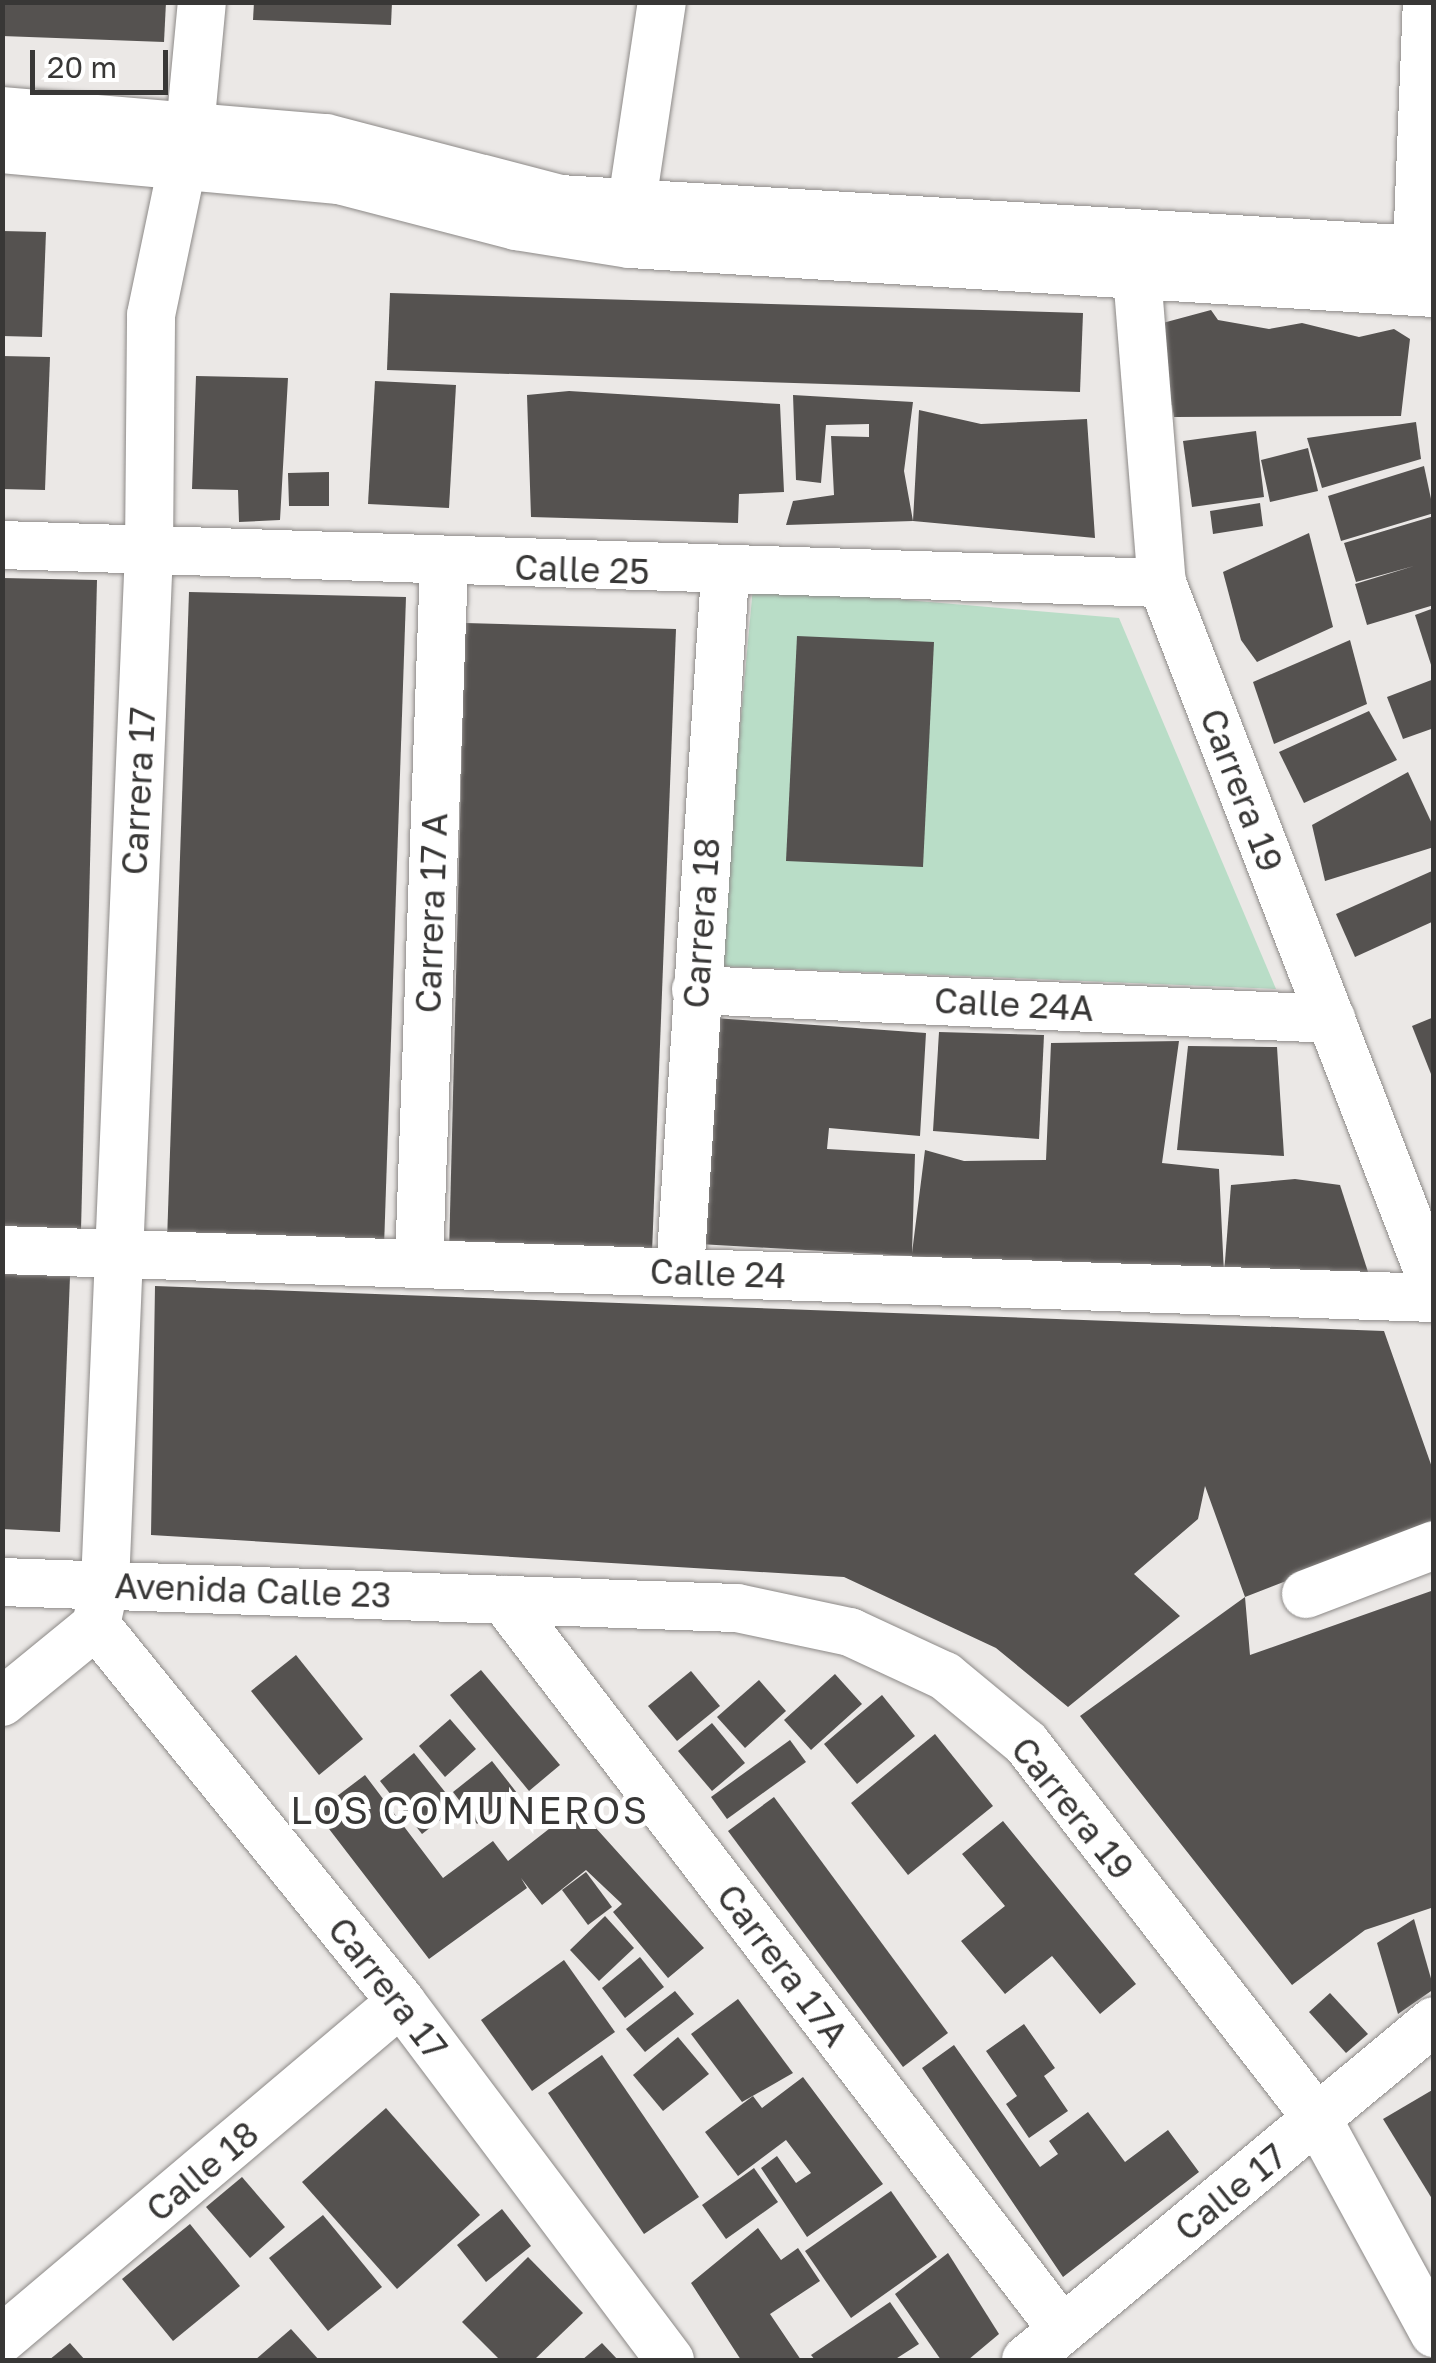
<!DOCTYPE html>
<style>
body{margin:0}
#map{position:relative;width:1436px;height:2363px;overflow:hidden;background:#ebe8e6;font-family:"Golos Text",sans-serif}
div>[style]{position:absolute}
.green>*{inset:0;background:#b9ddc7}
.building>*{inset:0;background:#555250}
.roads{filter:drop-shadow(0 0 2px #8c8987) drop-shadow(0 0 2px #8c8987)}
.minor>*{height:48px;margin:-24px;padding:0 24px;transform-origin:24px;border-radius:24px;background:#fff}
span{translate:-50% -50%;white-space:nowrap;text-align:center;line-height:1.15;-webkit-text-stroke:10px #fff;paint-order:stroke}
.street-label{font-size:35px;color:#383736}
.neighbourhood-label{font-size:38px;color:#383736;letter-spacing:2.5px}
.frame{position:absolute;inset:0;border:5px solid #383736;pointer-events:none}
.scale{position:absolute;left:30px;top:50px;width:138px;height:45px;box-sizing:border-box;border:5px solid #383736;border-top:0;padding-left:12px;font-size:30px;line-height:35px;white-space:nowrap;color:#383736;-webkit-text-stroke:8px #fff;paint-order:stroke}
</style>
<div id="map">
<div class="green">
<div style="clip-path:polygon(753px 587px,1119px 618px,1276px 989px,718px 966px)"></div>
</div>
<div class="building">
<div style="clip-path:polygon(2px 2px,166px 2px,164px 42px,2px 36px)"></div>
<div style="clip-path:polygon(254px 2px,392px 2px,391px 25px,253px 20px)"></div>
<div style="clip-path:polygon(2px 231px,46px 232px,42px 337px,2px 336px)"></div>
<div style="clip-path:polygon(390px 293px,1083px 313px,1080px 392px,387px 370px)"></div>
<div style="clip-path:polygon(1211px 310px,1218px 320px,1269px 329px,1302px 323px,1359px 337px,1394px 329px,1410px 339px,1401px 416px,1174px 417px,1172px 405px,1156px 404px,1159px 324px)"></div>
<div style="clip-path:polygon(2px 356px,50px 357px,45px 490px,2px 489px)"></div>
<div style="clip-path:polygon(196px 376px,288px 378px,280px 520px,239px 522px,238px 490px,192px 489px)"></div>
<div style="clip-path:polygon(375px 381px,456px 385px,449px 508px,368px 504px)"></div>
<div style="clip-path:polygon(569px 391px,780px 404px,784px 492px,739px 494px,738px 523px,531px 517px,527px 395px)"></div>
<div style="clip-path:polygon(793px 395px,913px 402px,904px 471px,913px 521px,786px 525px,793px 501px,834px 495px,831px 436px,869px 437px,869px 424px,826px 425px,821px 483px,796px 480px)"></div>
<div style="clip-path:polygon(919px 410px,981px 424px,1087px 419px,1095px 538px,913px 521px)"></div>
<div style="clip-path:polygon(1416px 422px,1421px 459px,1322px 488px,1307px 438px)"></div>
<div style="clip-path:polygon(1256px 431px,1264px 497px,1192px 507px,1183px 441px)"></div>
<div style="clip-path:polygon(1308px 448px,1318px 491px,1270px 502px,1261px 460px)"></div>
<div style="clip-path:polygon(1424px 466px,1434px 513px,1341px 541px,1328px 496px)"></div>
<div style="clip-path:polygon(329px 472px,329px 506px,289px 506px,288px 473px)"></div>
<div style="clip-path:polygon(1260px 503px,1263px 526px,1213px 534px,1210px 511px)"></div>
<div style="clip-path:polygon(1434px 516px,1434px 605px,1367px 625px,1355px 584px,1414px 566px,1356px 582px,1344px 543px)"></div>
<div style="clip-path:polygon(1309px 533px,1333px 627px,1257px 662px,1241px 640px,1223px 572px)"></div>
<div style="clip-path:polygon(2px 578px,97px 580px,81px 1230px,2px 1229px)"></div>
<div style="clip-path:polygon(189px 592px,406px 597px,384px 1247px,167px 1241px)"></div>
<div style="clip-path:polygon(1434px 608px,1434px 671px,1433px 671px,1415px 615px)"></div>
<div style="clip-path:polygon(465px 623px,676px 629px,652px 1253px,449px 1253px)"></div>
<div style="clip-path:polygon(797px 636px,934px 642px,923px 867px,786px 861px)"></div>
<div style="clip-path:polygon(1350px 640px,1367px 704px,1274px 744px,1253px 682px)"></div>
<div style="clip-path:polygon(1434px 679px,1434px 728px,1403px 739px,1387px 697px)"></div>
<div style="clip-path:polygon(1369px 711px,1397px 760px,1304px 803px,1279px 752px)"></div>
<div style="clip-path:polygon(1408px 772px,1434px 828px,1434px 847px,1325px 881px,1312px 825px)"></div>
<div style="clip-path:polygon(1432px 871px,1434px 921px,1355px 957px,1336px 914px)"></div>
<div style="clip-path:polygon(1434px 1017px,1434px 1079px,1433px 1079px,1412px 1026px)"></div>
<div style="clip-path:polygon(715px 1018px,926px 1033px,920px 1136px,829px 1128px,827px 1149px,915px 1154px,912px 1253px,925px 1150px,964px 1161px,1046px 1160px,1051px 1043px,1179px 1041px,1162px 1163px,1219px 1169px,1224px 1274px,699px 1244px)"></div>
<div style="clip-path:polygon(939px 1032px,1044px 1035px,1039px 1139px,933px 1131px)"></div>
<div style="clip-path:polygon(1188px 1046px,1277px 1047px,1284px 1156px,1177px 1150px)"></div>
<div style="clip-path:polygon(1295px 1179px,1340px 1185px,1369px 1275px,1224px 1274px,1231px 1185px)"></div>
<div style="clip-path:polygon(2px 1273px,70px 1276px,60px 1532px,2px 1529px)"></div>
<div style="clip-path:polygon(155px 1286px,1384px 1331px,1434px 1473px,1434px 1524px,1245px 1597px,1250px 1655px,1434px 1590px,1434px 1907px,1365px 1930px,1292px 1985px,1080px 1716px,1245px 1597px,1205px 1486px,1198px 1519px,1134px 1574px,1180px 1616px,1068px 1707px,996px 1648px,844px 1577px,151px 1535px)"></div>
<div style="clip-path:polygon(296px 1655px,363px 1739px,319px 1775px,251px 1691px)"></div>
<div style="clip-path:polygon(481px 1670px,560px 1765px,529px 1791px,450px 1695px)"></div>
<div style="clip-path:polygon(691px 1671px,720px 1706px,677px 1741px,648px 1706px)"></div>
<div style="clip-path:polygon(835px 1674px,862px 1704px,811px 1750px,784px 1720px)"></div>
<div style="clip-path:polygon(759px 1680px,786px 1711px,745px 1748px,717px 1717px)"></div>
<div style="clip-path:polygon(882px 1695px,915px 1736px,857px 1784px,824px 1744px)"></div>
<div style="clip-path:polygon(450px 1719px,476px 1749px,445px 1777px,419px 1746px)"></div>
<div style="clip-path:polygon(712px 1723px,745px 1763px,712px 1791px,678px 1751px)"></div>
<div style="clip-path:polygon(935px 1734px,993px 1806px,908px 1875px,851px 1803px)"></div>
<div style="clip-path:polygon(790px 1740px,806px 1762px,727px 1819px,711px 1797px)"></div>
<div style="clip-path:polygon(414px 1753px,457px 1807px,422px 1834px,380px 1781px)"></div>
<div style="clip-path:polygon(492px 1761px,517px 1793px,477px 1824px,453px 1792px)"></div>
<div style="clip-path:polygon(365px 1775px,443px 1878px,493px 1841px,508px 1861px,577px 1807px,704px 1948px,668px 1978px,613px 1912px,622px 1904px,586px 1870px,542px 1905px,521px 1878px,527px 1888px,429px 1959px,316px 1812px)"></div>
<div style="clip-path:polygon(774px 1797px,948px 2033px,903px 2067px,728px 1831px)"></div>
<div style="clip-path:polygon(1003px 1821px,1136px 1984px,1100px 2014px,1052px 1956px,1005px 1994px,961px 1941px,1005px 1906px,962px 1854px)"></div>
<div style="clip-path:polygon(586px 1872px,612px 1907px,588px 1925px,562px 1890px)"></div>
<div style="clip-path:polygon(605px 1916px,634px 1948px,599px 1981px,570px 1950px)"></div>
<div style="clip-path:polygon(1414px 1919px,1434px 1989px,1398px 2014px,1377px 1943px)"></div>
<div style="clip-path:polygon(640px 1957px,664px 1987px,625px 2018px,602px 1988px)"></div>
<div style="clip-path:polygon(564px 1960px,615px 2032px,532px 2091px,481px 2020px)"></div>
<div style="clip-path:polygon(675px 1991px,694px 2014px,645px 2052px,626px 2029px)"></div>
<div style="clip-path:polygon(1330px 1993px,1368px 2034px,1346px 2053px,1309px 2012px)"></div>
<div style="clip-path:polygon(738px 1999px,793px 2073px,742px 2102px,691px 2034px)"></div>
<div style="clip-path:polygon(1024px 2024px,1055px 2068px,1044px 2076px,1068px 2111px,1029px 2138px,1006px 2104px,1017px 2096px,986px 2051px)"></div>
<div style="clip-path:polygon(678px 2037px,709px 2074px,663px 2111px,633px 2075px)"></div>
<div style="clip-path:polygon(954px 2045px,1040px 2167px,1058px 2154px,1049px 2141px,1088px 2112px,1125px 2162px,1168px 2130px,1199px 2172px,1063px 2277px,922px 2068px)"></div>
<div style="clip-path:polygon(602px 2055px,699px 2197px,644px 2234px,548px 2093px)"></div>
<div style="clip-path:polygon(803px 2077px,883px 2184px,807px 2237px,761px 2168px,777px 2156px,796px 2183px,811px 2173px,786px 2140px,738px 2176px,705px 2132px,753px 2096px,762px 2108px)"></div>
<div style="clip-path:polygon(1434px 2089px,1434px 2202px,1383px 2119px)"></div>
<div style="clip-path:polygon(386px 2108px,480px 2215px,397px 2289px,302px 2182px)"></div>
<div style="clip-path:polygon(754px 2168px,778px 2202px,726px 2239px,702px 2205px)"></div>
<div style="clip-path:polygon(242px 2177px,285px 2227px,250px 2258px,206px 2207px)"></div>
<div style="clip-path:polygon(891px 2191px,937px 2257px,851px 2318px,805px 2251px)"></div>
<div style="clip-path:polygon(502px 2209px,531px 2246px,486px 2282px,457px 2245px)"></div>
<div style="clip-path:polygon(323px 2215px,382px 2287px,328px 2331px,269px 2258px)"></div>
<div style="clip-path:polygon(190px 2224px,240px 2286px,173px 2341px,122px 2279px)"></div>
<div style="clip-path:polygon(758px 2228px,781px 2260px,798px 2248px,820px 2281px,770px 2314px,801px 2360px,741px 2360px,691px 2283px)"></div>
<div style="clip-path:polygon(948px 2253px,999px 2334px,968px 2360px,941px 2360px,895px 2294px)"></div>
<div style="clip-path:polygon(528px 2257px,583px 2313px,534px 2360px,500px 2360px,462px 2322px)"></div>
<div style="clip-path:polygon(890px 2302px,919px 2344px,894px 2360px,815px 2360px,811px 2355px)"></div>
<div style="clip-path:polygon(291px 2329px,319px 2360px,255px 2360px)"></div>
<div style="clip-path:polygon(70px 2343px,85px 2360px,49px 2360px)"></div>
<div style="clip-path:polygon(602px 2343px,618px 2360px,582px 2360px)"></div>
</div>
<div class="roads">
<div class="minor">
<div style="left:2px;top:111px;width:325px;rotate:4.8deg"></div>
<div style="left:326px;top:138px;width:242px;rotate:14.6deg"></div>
<div style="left:560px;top:199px;width:876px;rotate:3.4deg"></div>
<div style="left:2px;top:149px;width:338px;rotate:5.3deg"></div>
<div style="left:339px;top:180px;width:183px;rotate:14.6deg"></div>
<div style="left:516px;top:226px;width:115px;rotate:9deg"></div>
<div style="left:630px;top:244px;width:805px;rotate:3.49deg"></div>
<div style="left:632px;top:202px;width:202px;rotate:-81.5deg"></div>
<div style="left:1417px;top:249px;width:247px;rotate:-87.7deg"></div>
<div style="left:1137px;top:275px;width:309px;rotate:85.4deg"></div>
<div style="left:1162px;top:583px;width:754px;rotate:68.85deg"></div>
<div style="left:2px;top:545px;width:1161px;rotate:1.88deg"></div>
<div style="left:696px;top:990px;width:636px;rotate:2.61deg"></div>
<div style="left:2px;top:1250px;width:1433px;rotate:1.92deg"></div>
<div style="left:419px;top:1263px;width:700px;rotate:-87.95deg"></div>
<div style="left:680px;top:1272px;width:698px;rotate:-86.31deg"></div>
<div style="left:2px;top:1582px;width:735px;rotate:2.03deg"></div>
<div style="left:737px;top:1608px;width:116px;rotate:12deg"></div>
<div style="left:850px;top:1632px;width:105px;rotate:24.9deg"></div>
<div style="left:945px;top:1676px;width:105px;rotate:39.6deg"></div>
<div style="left:1026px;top:1743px;width:477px;rotate:52.2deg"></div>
<div style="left:1318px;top:2120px;width:243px;rotate:61.4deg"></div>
<div style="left:1306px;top:1594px;width:137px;rotate:-20.9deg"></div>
<div style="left:504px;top:1600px;width:918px;rotate:52.57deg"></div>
<div style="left:96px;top:1625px;width:485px;rotate:51deg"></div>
<div style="left:401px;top:2002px;width:448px;rotate:53.1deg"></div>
<div style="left:2px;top:1702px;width:122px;rotate:-39.3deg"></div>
<div style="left:96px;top:1625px;width:42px;rotate:-77.6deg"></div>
<div style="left:105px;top:1584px;width:1034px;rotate:-87.56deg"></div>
<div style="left:149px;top:551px;width:236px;rotate:-89.5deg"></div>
<div style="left:151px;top:315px;width:191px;rotate:-78.2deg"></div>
<div style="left:190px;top:128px;width:127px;rotate:-84.6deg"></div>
<div style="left:2px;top:2339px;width:522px;rotate:-40.18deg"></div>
<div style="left:1026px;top:2360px;width:530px;rotate:-39.72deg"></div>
</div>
</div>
<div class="street-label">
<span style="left:582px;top:569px;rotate:2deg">Calle 25</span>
<span style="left:1242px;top:790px;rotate:69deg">Carrera 19</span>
<span style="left:138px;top:791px;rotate:-87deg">Carrera 17</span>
<span style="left:431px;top:913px;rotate:-88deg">Carrera 17 A</span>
<span style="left:701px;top:923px;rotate:-86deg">Carrera 18</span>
<span style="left:1014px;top:1004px;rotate:3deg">Calle 24A</span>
<span style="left:718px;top:1273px;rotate:2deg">Calle 24</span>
<span style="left:253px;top:1590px;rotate:2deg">Avenida Calle 23</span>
<span style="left:1073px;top:1808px;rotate:51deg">Carrera 19</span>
<span style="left:783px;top:1965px;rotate:53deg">Carrera 17A</span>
<span style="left:388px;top:1988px;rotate:52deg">Carrera 17</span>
<span style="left:202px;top:2171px;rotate:-40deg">Calle 18</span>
<span style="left:1230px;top:2192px;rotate:-39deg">Calle 17</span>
</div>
<div class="neighbourhood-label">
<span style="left:470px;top:1810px">LOS COMUNEROS</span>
</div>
<div class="frame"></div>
<div class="scale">20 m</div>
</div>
